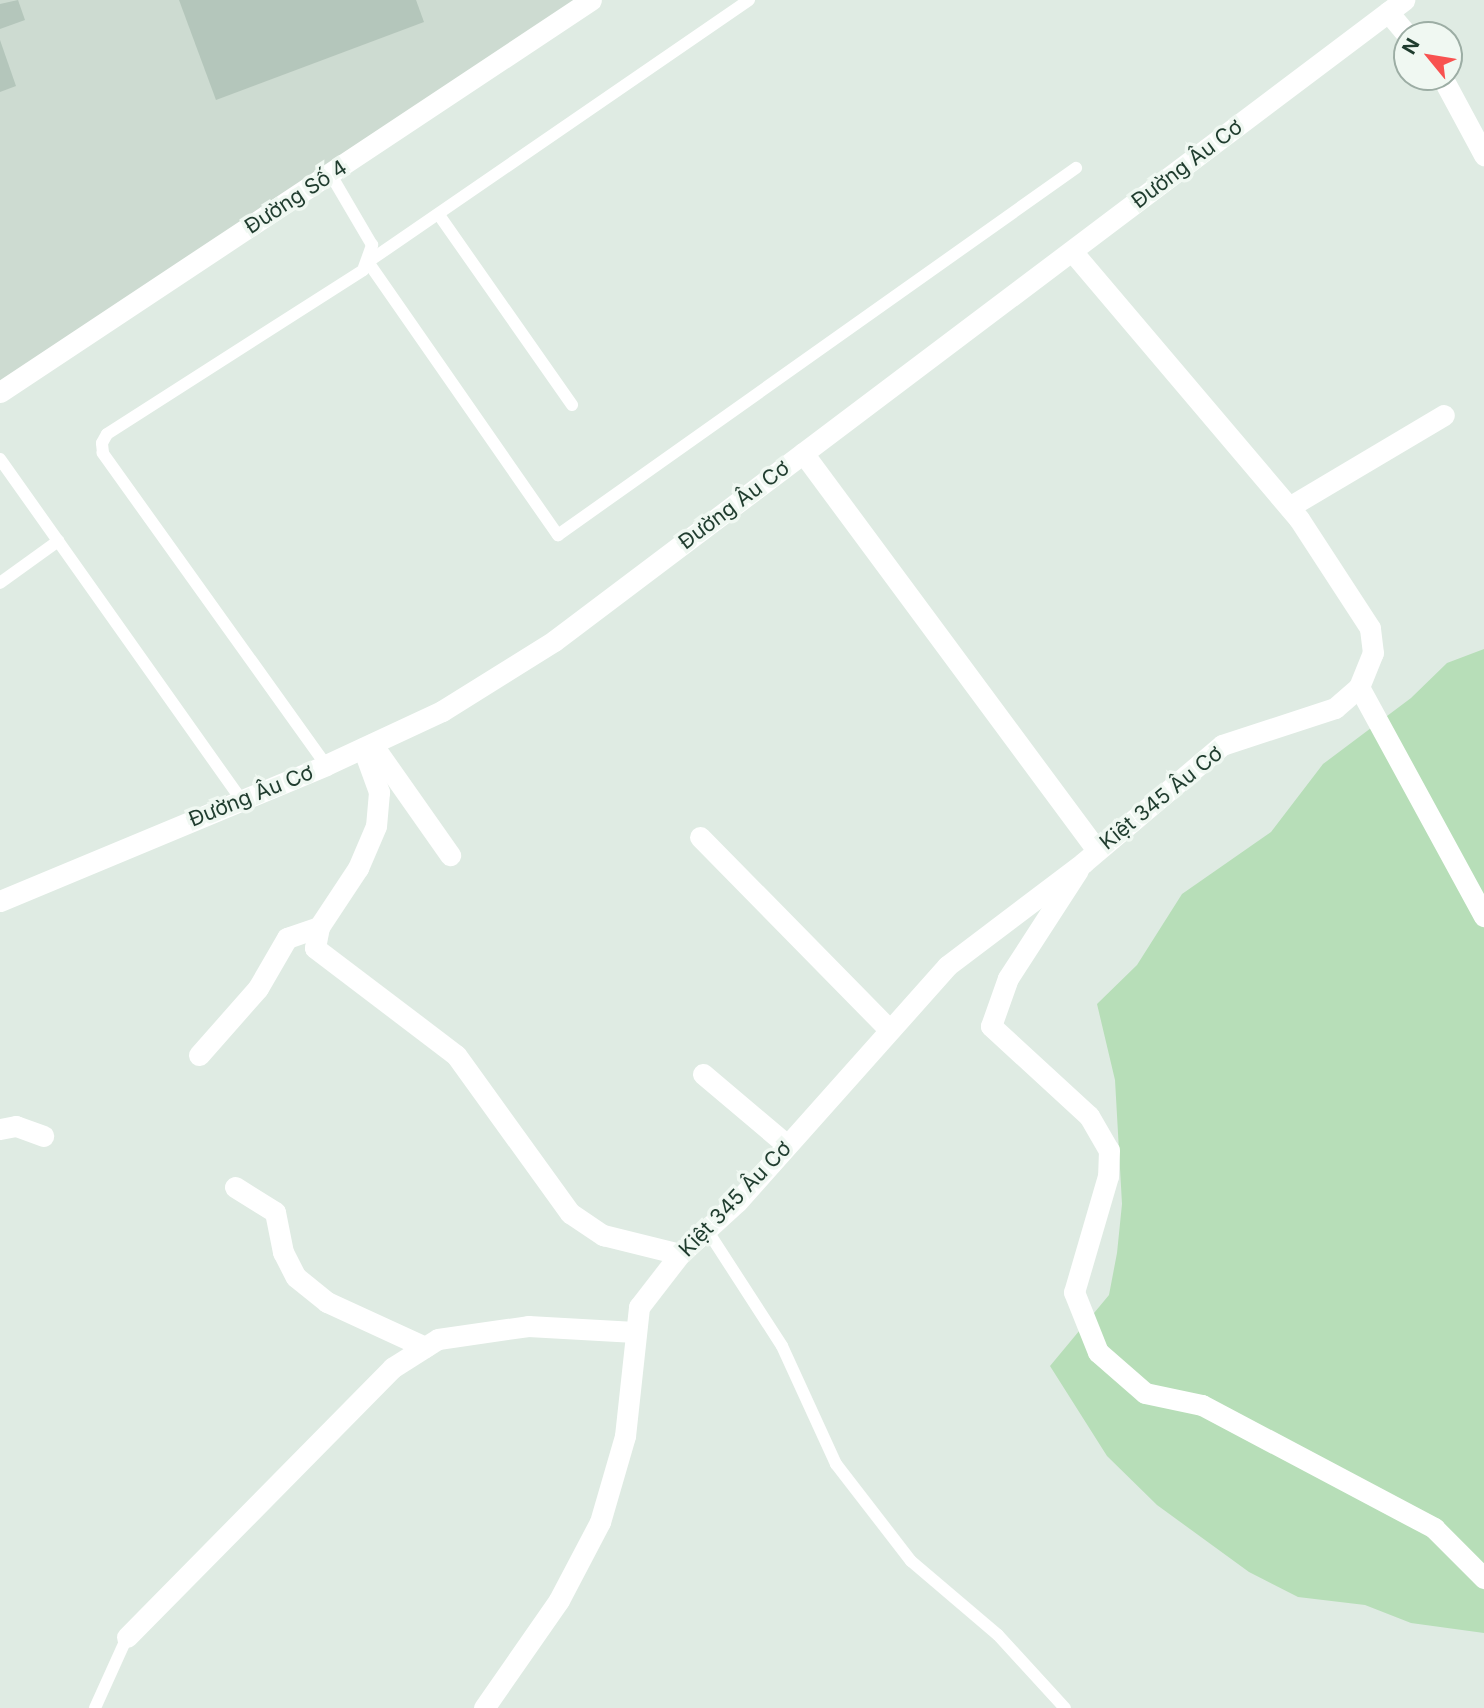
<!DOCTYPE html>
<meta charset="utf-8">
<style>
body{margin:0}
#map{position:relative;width:1484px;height:1708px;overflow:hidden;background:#dfebe3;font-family:Inter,sans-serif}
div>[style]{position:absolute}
.built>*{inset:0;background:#cddbd1}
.green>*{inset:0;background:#b7deb8}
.building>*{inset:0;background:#b4c6bb}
.service>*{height:12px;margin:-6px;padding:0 6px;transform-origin:6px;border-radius:6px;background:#fff}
.minor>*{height:21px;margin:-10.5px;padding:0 10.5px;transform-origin:10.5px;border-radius:10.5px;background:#fff}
.tertiary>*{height:21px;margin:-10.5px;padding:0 10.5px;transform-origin:10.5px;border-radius:10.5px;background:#fff}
.secondary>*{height:21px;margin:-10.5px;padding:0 10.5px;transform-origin:10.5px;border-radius:10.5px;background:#fff}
span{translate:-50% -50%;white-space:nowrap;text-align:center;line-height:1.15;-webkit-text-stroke:7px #f0f8f2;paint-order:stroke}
.street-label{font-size:21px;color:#1f3c2e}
.north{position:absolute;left:1393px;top:21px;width:70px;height:70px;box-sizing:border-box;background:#f0f8f2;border:2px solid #9cada4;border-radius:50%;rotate:300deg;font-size:19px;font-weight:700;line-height:28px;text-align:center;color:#1f3c2e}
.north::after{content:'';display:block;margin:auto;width:24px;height:32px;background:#f85250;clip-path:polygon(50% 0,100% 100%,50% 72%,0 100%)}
</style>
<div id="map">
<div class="built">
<div style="clip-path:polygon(0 0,592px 0,0 392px)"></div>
</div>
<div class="green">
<div style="clip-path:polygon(1484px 649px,1484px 1633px,1411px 1623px,1365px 1605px,1298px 1597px,1249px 1572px,1157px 1505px,1107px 1456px,1050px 1366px,1109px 1295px,1117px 1253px,1122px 1204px,1115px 1080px,1097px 1004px,1137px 965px,1182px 894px,1271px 832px,1323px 764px,1411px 698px,1447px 663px)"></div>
</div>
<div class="building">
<div style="clip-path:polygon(18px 0,25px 20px,0 29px,0 4px)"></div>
<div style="clip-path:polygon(179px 0,416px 0,424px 22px,216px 100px)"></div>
<div style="clip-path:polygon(0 40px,16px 86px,0 92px)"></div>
</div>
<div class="service">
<div style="left:749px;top:0;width:462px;rotate:145.5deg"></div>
<div style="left:368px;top:262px;width:333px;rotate:55.2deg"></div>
<div style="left:558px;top:535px;width:635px;rotate:-35.32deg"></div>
<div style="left:439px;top:215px;width:232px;rotate:55deg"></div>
<div style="left:0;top:459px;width:417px;rotate:54.7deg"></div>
<div style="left:0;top:583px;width:72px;rotate:-35.9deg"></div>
<div style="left:326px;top:765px;width:384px;rotate:-125.6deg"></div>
<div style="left:103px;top:453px;width:10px;rotate:-96deg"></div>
<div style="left:102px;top:443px;width:10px;rotate:-61deg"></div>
<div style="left:107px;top:434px;width:304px;rotate:-32.6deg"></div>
<div style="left:363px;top:270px;width:27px;rotate:-70deg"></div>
<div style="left:372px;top:245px;width:81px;rotate:-120.4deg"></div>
<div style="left:707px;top:1230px;width:138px;rotate:57.1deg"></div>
<div style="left:782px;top:1346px;width:130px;rotate:65.4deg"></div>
<div style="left:836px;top:1464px;width:123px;rotate:52.3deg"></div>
<div style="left:911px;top:1561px;width:114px;rotate:40.4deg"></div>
<div style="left:998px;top:1635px;width:99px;rotate:47.5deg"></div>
<div style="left:95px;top:1708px;width:78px;rotate:-65.7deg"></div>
</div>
<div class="minor">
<div style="left:1388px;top:12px;width:30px;rotate:50deg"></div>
<div style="left:1442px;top:77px;width:89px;rotate:61.7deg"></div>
<div style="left:803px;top:453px;width:494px;rotate:53.5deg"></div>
<div style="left:1289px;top:507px;width:180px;rotate:-30.7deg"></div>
<div style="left:1359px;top:687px;width:261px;rotate:61.4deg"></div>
<div style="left:372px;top:744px;width:136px;rotate:54.9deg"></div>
<div style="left:363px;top:748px;width:47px;rotate:70deg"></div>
<div style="left:379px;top:792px;width:34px;rotate:95deg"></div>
<div style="left:376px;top:826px;width:46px;rotate:113.2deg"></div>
<div style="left:358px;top:868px;width:71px;rotate:123.5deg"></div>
<div style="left:319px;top:927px;width:21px;rotate:101deg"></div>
<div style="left:315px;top:948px;width:177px;rotate:37.2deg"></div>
<div style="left:456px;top:1055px;width:195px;rotate:54.2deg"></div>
<div style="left:570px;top:1213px;width:40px;rotate:34deg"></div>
<div style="left:603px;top:1235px;width:79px;rotate:13.9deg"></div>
<div style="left:700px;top:837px;width:268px;rotate:45.5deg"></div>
<div style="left:1078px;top:870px;width:129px;rotate:122.9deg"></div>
<div style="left:1008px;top:978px;width:51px;rotate:109.5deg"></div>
<div style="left:991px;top:1026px;width:133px;rotate:42.6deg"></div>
<div style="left:1089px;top:1116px;width:39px;rotate:60deg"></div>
<div style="left:1109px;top:1150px;width:26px;rotate:92deg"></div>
<div style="left:1108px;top:1176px;width:121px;rotate:106.3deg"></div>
<div style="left:1074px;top:1292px;width:65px;rotate:68.2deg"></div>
<div style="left:1098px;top:1352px;width:62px;rotate:41.1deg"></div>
<div style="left:1145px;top:1393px;width:58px;rotate:11.9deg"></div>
<div style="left:1202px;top:1405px;width:263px;rotate:27.9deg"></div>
<div style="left:1434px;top:1528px;width:71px;rotate:45deg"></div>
<div style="left:199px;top:1055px;width:89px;rotate:-48.6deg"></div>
<div style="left:258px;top:988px;width:58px;rotate:-59.9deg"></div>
<div style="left:287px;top:938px;width:34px;rotate:-19deg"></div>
<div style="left:703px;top:1074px;width:110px;rotate:40.2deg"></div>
<div style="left:0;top:1129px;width:16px;rotate:-11deg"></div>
<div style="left:16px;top:1126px;width:29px;rotate:20deg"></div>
<div style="left:235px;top:1187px;width:47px;rotate:32deg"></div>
<div style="left:275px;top:1212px;width:41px;rotate:78.7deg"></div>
<div style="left:283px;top:1252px;width:28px;rotate:63deg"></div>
<div style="left:296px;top:1277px;width:40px;rotate:39deg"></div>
<div style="left:327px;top:1302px;width:108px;rotate:24.7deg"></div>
<div style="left:127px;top:1637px;width:378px;rotate:-45.4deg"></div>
<div style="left:392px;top:1368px;width:54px;rotate:-32.2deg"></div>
<div style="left:438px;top:1339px;width:91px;rotate:-8.2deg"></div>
<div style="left:528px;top:1326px;width:107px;rotate:3.2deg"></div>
<div style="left:484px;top:1708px;width:131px;rotate:-55.2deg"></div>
<div style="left:559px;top:1600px;width:88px;rotate:-62.3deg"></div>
<div style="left:600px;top:1522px;width:90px;rotate:-73.8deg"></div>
<div style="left:625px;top:1436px;width:130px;rotate:-83.8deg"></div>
<div style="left:639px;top:1307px;width:67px;rotate:-52.3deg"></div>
<div style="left:680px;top:1254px;width:77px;rotate:-42.4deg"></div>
<div style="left:737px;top:1202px;width:316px;rotate:-48.3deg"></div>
<div style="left:947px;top:966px;width:171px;rotate:-37.1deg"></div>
<div style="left:1083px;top:863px;width:182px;rotate:-40.3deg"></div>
<div style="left:1222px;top:745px;width:119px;rotate:-18.1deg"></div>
<div style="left:1335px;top:708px;width:32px;rotate:-41deg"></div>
<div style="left:1359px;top:687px;width:37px;rotate:-68deg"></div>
<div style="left:1373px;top:653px;width:25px;rotate:-97deg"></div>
<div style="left:1370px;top:628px;width:130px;rotate:-123.1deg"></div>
<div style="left:1299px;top:519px;width:351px;rotate:-130.3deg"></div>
</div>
<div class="tertiary">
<div style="left:0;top:392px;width:709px;rotate:-33.56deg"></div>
</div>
<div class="secondary">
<div style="left:0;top:901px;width:353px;rotate:-22.6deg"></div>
<div style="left:326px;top:765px;width:128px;rotate:-25deg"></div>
<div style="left:442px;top:711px;width:132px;rotate:-32deg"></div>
<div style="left:554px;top:641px;width:1065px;rotate:-37.02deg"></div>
</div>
<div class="street-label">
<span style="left:1187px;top:164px;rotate:-37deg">Đường Âu Cơ</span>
<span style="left:296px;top:197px;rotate:-33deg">Đường Số 4</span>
<span style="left:734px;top:505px;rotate:-37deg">Đường Âu Cơ</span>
<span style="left:251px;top:796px;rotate:-22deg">Đường Âu Cơ</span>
<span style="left:1161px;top:798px;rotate:-39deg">Kiệt 345 Âu Cơ</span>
<span style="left:735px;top:1199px;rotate:-46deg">Kiệt 345 Âu Cơ</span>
</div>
<div class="north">N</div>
</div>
